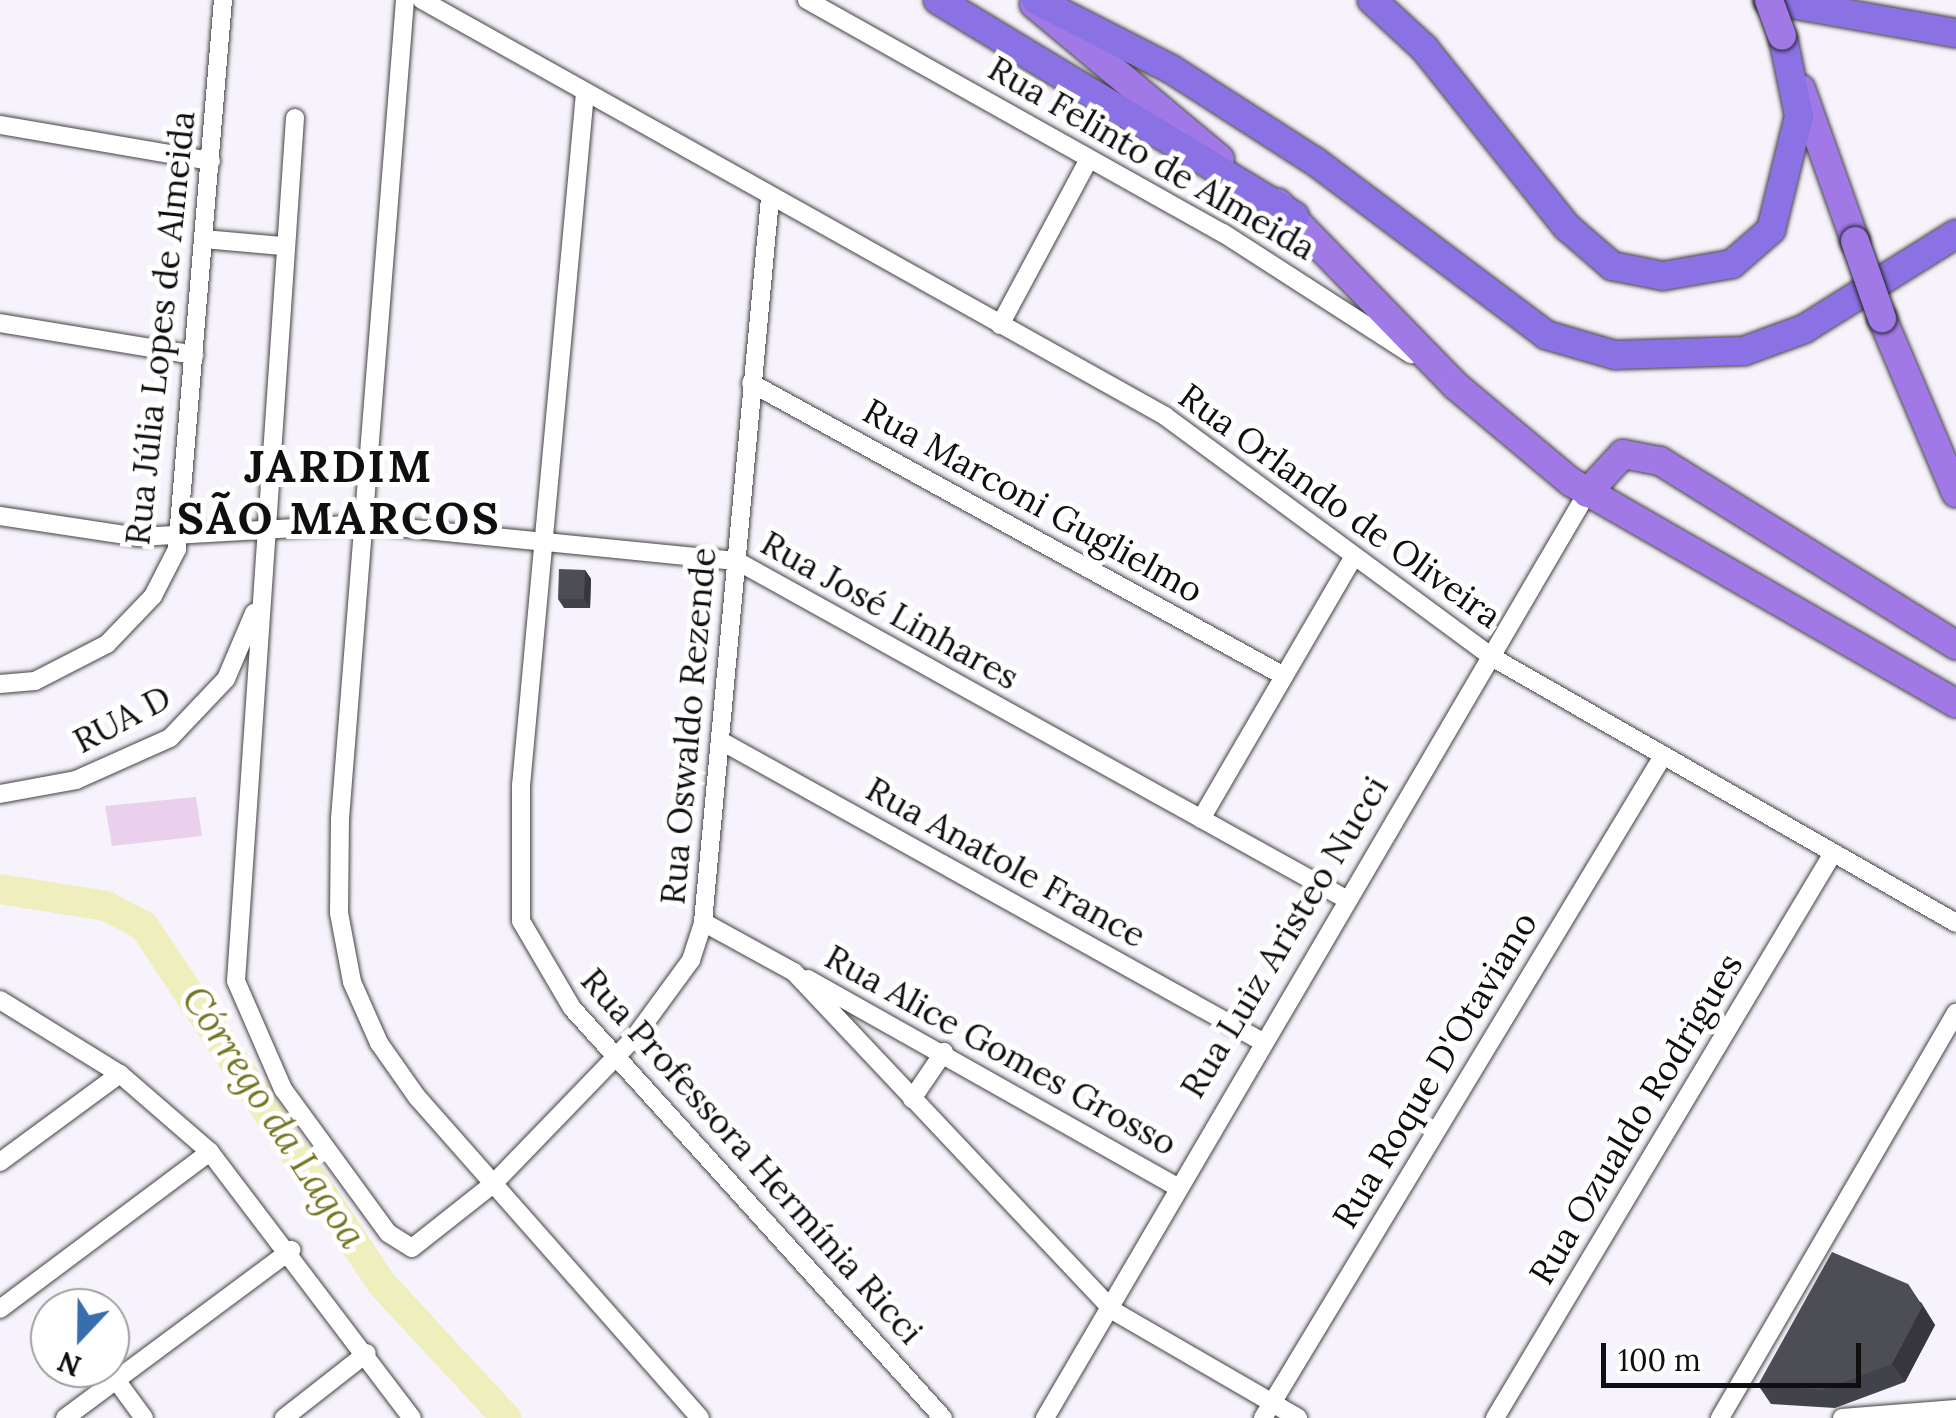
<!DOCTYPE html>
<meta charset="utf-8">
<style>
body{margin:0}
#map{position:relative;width:1956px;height:1418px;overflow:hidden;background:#f7f3fd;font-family:Lora,serif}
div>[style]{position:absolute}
.pitch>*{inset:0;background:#ebd0ed}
.river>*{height:30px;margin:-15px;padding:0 15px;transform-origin:15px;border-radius:15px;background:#efeebd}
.roads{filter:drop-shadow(0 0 2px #424242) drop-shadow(0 0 2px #424242)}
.minor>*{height:18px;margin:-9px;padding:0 9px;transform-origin:9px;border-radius:9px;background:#fff}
.primary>*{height:28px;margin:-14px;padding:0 14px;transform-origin:14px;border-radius:14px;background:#a079e7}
.trunk>*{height:28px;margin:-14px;padding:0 14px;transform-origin:14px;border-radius:14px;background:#8a72e4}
.bridges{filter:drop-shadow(0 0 2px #202020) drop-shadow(0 0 2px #202020)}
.primary-bridge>*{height:28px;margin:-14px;padding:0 14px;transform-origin:14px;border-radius:14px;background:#a079e7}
.wall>*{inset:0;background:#42424a}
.shaded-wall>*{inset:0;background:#36363c}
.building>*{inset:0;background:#4d4d56}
span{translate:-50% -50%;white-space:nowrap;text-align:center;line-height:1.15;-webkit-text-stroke:10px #fff;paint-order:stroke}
.street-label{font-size:35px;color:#0f0f0f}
.water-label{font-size:38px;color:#757823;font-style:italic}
.district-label{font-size:45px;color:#0f0f0f;font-weight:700;letter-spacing:2.5px}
.north{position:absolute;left:30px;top:1288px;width:100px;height:100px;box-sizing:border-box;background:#fff;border:2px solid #9f9f9f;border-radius:50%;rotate:202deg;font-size:28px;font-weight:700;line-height:40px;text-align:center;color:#0f0f0f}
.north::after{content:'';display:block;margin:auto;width:35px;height:45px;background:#386dae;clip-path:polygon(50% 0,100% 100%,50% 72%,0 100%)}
.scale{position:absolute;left:1601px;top:1343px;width:260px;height:45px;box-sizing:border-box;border:5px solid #0f0f0f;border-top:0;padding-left:12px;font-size:30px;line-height:35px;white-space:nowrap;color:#0f0f0f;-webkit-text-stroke:8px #fff;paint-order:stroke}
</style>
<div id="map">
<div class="pitch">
<div style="clip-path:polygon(196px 797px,202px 836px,112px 846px,105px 806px)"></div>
</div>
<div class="river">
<div style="left:0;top:889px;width:107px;rotate:9.1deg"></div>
<div style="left:106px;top:906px;width:43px;rotate:27.8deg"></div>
<div style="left:144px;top:926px;width:430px;rotate:56.4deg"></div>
<div style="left:382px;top:1284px;width:183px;rotate:47.2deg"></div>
</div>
<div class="roads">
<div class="minor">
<div style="left:405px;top:0;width:821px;rotate:94.54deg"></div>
<div style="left:340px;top:818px;width:95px;rotate:90.6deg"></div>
<div style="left:339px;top:913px;width:70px;rotate:79.3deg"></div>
<div style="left:352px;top:982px;width:67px;rotate:66.1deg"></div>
<div style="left:379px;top:1043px;width:66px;rotate:54.9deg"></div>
<div style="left:417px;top:1097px;width:428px;rotate:48.6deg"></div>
<div style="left:422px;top:0;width:852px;rotate:29.24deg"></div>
<div style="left:1165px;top:416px;width:404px;rotate:36.4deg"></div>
<div style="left:1490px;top:656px;width:537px;rotate:29.81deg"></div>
<div style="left:807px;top:0;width:477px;rotate:29.3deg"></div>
<div style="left:1223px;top:233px;width:224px;rotate:32.8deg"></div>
<div style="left:585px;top:93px;width:696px;rotate:95.28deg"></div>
<div style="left:521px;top:786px;width:135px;rotate:90deg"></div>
<div style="left:521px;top:921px;width:101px;rotate:59.6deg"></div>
<div style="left:572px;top:1008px;width:553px;rotate:47.86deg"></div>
<div style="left:295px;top:118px;width:865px;rotate:93.91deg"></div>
<div style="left:236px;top:981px;width:118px;rotate:66.5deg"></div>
<div style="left:283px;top:1089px;width:178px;rotate:53.9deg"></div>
<div style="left:388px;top:1233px;width:28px;rotate:32deg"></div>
<div style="left:412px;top:1248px;width:103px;rotate:-38.3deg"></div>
<div style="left:493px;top:1184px;width:203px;rotate:-46deg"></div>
<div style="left:634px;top:1038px;width:97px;rotate:-53.8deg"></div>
<div style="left:691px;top:960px;width:40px;rotate:-72deg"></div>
<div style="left:703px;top:922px;width:727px;rotate:-84.71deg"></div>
<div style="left:0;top:125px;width:214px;rotate:9.7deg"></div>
<div style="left:204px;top:239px;width:78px;rotate:5.1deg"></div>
<div style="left:0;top:323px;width:197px;rotate:9.4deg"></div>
<div style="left:1000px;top:325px;width:188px;rotate:-61.8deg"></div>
<div style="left:751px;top:383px;width:608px;rotate:28.8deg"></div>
<div style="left:0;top:516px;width:141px;rotate:8.6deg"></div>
<div style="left:139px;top:537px;width:226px;rotate:-3.3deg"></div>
<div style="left:365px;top:524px;width:374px;rotate:5.7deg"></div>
<div style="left:737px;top:561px;width:694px;rotate:29.04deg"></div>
<div style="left:0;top:684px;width:35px;rotate:-5deg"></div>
<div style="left:35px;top:681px;width:81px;rotate:-27.2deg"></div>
<div style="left:107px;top:644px;width:66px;rotate:-46.2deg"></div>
<div style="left:153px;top:596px;width:53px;rotate:-62.9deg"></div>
<div style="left:177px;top:549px;width:551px;rotate:-85.21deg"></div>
<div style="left:721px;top:741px;width:616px;rotate:29.06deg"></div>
<div style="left:0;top:794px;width:77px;rotate:-10.4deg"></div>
<div style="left:76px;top:780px;width:103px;rotate:-24.1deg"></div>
<div style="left:170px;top:738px;width:81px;rotate:-46.5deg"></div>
<div style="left:226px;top:679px;width:72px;rotate:-67deg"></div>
<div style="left:1201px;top:819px;width:298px;rotate:-59.8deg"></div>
<div style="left:703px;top:922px;width:104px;rotate:28.8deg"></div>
<div style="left:794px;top:972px;width:464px;rotate:46.7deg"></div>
<div style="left:1112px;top:1310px;width:215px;rotate:30.1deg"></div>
<div style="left:808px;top:979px;width:422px;rotate:29.4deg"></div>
<div style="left:0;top:1000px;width:141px;rotate:31.7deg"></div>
<div style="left:120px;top:1074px;width:119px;rotate:40.9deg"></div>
<div style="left:210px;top:1152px;width:334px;rotate:52.8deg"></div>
<div style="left:912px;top:1099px;width:57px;rotate:-55.8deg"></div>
<div style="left:0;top:1162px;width:149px;rotate:-36.3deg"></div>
<div style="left:0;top:1309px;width:262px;rotate:-36.8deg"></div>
<div style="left:119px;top:1384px;width:42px;rotate:53.7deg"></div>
<div style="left:65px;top:1418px;width:282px;rotate:-36.6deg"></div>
<div style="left:284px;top:1418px;width:105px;rotate:-38.1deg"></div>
<div style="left:1045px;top:1418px;width:1072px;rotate:-59.63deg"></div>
<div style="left:1263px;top:1418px;width:773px;rotate:-58.86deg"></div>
<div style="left:1495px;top:1418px;width:658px;rotate:-59.11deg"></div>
<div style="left:1720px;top:1418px;width:469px;rotate:-59.8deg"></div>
<div style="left:1842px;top:1418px;width:114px;rotate:-4.5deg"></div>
</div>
<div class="primary">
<div style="left:1034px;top:4px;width:242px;rotate:39.8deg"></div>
<div style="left:1801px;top:89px;width:161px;rotate:70.4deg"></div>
<div style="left:1278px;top:203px;width:255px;rotate:45.8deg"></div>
<div style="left:1456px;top:386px;width:150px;rotate:39.9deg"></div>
<div style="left:1571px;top:482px;width:444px;rotate:29.9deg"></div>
<div style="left:1882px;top:318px;width:190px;rotate:67.1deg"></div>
<div style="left:1587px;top:493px;width:53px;rotate:-47.3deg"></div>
<div style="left:1623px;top:454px;width:38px;rotate:11deg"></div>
<div style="left:1660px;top:461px;width:349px;rotate:31.9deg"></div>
</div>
<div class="trunk">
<div style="left:938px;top:0;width:417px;rotate:31.2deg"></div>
<div style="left:1036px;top:0;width:152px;rotate:27.1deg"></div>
<div style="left:1171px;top:69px;width:172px;rotate:32.7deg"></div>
<div style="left:1316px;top:162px;width:288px;rotate:36.9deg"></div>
<div style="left:1546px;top:335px;width:72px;rotate:16.2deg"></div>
<div style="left:1615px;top:355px;width:129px;rotate:-1.8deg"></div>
<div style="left:1744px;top:351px;width:64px;rotate:-20.1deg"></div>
<div style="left:1804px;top:329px;width:179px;rotate:-32deg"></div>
<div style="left:1372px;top:0;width:71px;rotate:42.7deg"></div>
<div style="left:1424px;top:48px;width:229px;rotate:51.4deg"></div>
<div style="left:1567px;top:227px;width:60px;rotate:40.9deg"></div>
<div style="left:1612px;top:266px;width:52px;rotate:11.1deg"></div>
<div style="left:1663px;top:276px;width:70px;rotate:-9.9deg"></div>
<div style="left:1732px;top:264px;width:52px;rotate:-41.1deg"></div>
<div style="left:1771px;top:230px;width:117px;rotate:-76.2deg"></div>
<div style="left:1799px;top:116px;width:75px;rotate:-101.6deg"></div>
<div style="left:1768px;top:0;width:191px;rotate:10deg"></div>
</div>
</div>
<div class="bridges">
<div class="primary-bridge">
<div style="left:1769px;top:0;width:38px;rotate:70deg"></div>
<div style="left:1855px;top:241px;width:82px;rotate:70.7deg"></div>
</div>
</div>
<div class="wall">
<div style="clip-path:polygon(585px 570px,591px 579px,590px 608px,564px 608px,558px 599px)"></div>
<div style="clip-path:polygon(1921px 1302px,1935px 1325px,1905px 1382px,1835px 1408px,1771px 1404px,1758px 1385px)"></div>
</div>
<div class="shaded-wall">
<div style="clip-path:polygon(585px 570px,591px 579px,590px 608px,584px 599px)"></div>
<div style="clip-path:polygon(1908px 1284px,1935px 1325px,1905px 1382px,1892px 1364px)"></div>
</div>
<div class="building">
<div style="clip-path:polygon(559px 569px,585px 570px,584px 599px,558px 599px)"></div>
<div style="clip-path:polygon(1832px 1252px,1908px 1284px,1922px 1307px,1892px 1364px,1822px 1390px,1758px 1385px)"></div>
</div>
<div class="street-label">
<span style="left:1152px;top:158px;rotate:30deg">Rua Felinto de Almeida</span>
<span style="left:160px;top:328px;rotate:-84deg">Rua Júlia Lopes de Almeida</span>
<span style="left:1033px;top:501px;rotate:29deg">Rua Marconi Guglielmo</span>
<span style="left:1340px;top:506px;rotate:36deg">Rua Orlando de Oliveira</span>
<span style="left:890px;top:610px;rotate:29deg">Rua José Linhares</span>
<span style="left:122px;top:719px;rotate:-28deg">RUA D</span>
<span style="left:688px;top:726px;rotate:-85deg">Rua Oswaldo Rezende</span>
<span style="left:1006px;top:862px;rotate:29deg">Rua Anatole France</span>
<span style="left:1284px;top:937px;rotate:-59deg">Rua Luiz Aristeo Nucci</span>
<span style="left:1001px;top:1050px;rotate:29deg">Rua Alice Gomes Grosso</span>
<span style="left:1435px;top:1070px;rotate:-59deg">Rua Roque D'Otaviano</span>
<span style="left:1636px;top:1119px;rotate:-59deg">Rua Ozualdo Rodrigues</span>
<span style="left:752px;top:1156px;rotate:48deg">Rua Professora Hermínia Ricci</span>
</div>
<div class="water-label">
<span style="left:274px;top:1117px;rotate:57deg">Córrego da Lagoa</span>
</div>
<div class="district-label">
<span style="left:339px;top:492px">JARDIM<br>SÃO MARCOS</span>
</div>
<div class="north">N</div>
<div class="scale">100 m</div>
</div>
